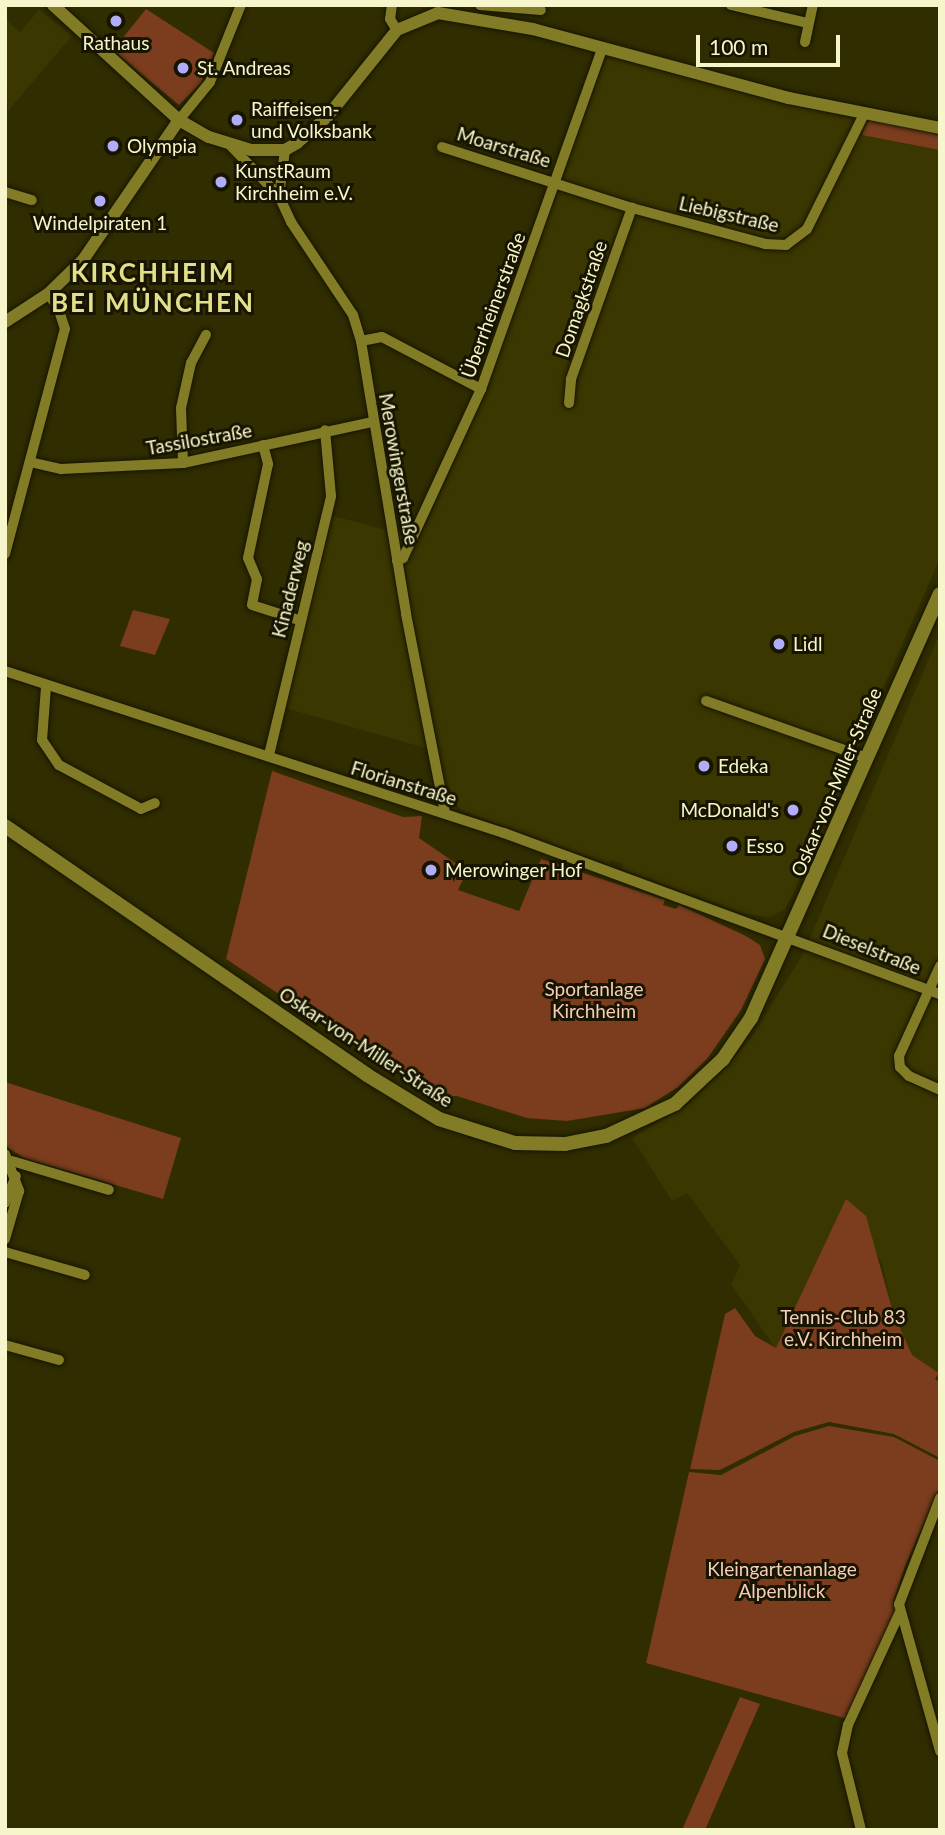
<!DOCTYPE html>
<meta charset="utf-8">
<style>
body{margin:0}
#map{position:relative;width:945px;height:1835px;overflow:hidden;background:#302d00;font-family:Lato,sans-serif}
div>[style]{position:absolute}
.built>*{inset:0;background:#3a3700}
.green>*{inset:0;background:#7b3d1d}
.roads{filter:drop-shadow(0 0 2px #171500) drop-shadow(0 0 2px #171500)}
.minor>*{height:10px;margin:-5px;padding:0 5px;transform-origin:5px;border-radius:5px;background:#817c25}
.tertiary>*{height:12px;margin:-6px;padding:0 6px;transform-origin:6px;border-radius:6px;background:#817c25}
.secondary>*{height:14px;margin:-7px;padding:0 7px;transform-origin:7px;border-radius:7px;background:#817c25}
.dots>*{width:19px;height:19px;translate:-50% -50%;box-sizing:border-box;border:4px solid #171500;border-radius:50%}
span{translate:-50% -50%;white-space:nowrap;text-align:center;line-height:1.15;-webkit-text-stroke:6px #171500;paint-order:stroke}
.poi-label{font-size:19px;color:#f6f5cc}
.left{translate:0 -50%;text-align:left}
.right{translate:-100% -50%;text-align:right}
.street-label{font-size:19px;color:#f6f5cc}
.park-label{font-size:19px;color:#f6cdbb}
.district-label{font-size:26px;color:#e3df8a;font-weight:700;letter-spacing:2px}
.frame{position:absolute;inset:0;border:7px solid #f6f5cc;pointer-events:none}
.scale{position:absolute;left:696px;top:35px;width:144px;height:32px;box-sizing:border-box;border:4px solid #f6f5cc;border-top:0;padding-left:9px;font-size:21px;line-height:24px;white-space:nowrap;color:#f6f5cc;-webkit-text-stroke:5px #171500;paint-order:stroke}
</style>
<div id="map">
<div class="built">
<div style="clip-path:polygon(39px 10px,72px 36px,8px 111px,5px 19px,20px 32px)"></div>
<div style="clip-path:polygon(606px 56px,845px 116px,940px 132px,940px 558px,792px 896px,785px 909px,770px 917px,745px 914px,622px 869px,623px 864px,611px 860px,609px 864px,465px 812px,441px 793px,429px 749px,285px 708px,330px 515px,419px 539px,487px 389px)"></div>
<div style="clip-path:polygon(940px 633px,940px 1373px,912px 1356px,893px 1312px,882px 1263px,847px 1200px,776px 1349px,731px 1284px,740px 1265px,687px 1193px,672px 1201px,632px 1138px,687px 1105px,722px 1072px,753px 1035px,803px 954px)"></div>
</div>
<div class="green">
<div style="clip-path:polygon(146px 9px,214px 53px,201px 83px,179px 105px,113px 50px)"></div>
<div style="clip-path:polygon(869px 119px,940px 132px,940px 150px,862px 135px)"></div>
<div style="clip-path:polygon(133px 610px,170px 619px,155px 655px,120px 646px)"></div>
<div style="clip-path:polygon(272px 771px,403px 817px,422px 816px,419px 838px,467px 871px,458px 890px,519px 911px,541px 859px,665px 900px,663px 905px,676px 909px,679px 905px,746px 936px,760px 945px,765px 959px,741px 1010px,707px 1059px,678px 1087px,645px 1108px,567px 1121px,527px 1118px,457px 1096px,433px 1096px,226px 959px)"></div>
<div style="clip-path:polygon(5px 1082px,181px 1138px,163px 1199px,24px 1158px,5px 1146px)"></div>
<div style="clip-path:polygon(846px 1199px,866px 1216px,893px 1312px,912px 1355px,939px 1373px,935px 1379px,940px 1382px,940px 1458px,894px 1434px,829px 1422px,794px 1432px,720px 1470px,690px 1469px,725px 1314px,735px 1308px,755px 1336px,776px 1348px)"></div>
<div style="clip-path:polygon(829px 1426px,894px 1437px,940px 1461px,940px 1486px,905px 1566px,893px 1602px,897px 1610px,848px 1719px,646px 1663px,689px 1472px,721px 1475px,795px 1436px)"></div>
<div style="clip-path:polygon(740px 1697px,760px 1704px,705px 1830px,682px 1830px)"></div>
</div>
<div class="roads">
<div class="minor">
<div style="left:392px;top:5px;width:14px;rotate:98deg"></div>
<div style="left:390px;top:19px;width:13px;rotate:58deg"></div>
<div style="left:480px;top:5px;width:61px;rotate:4.7deg"></div>
<div style="left:731px;top:5px;width:79px;rotate:13.2deg"></div>
<div style="left:805px;top:42px;width:38px;rotate:-78deg"></div>
<div style="left:179px;top:120px;width:49px;rotate:-50.8deg"></div>
<div style="left:210px;top:82px;width:83px;rotate:-68.1deg"></div>
<div style="left:230px;top:145px;width:71px;rotate:46.1deg"></div>
<div style="left:442px;top:147px;width:200px;rotate:17.8deg"></div>
<div style="left:632px;top:208px;width:138px;rotate:15.1deg"></div>
<div style="left:765px;top:244px;width:21px;rotate:3deg"></div>
<div style="left:786px;top:245px;width:26px;rotate:-37deg"></div>
<div style="left:807px;top:229px;width:128px;rotate:-63.6deg"></div>
<div style="left:285px;top:150px;width:46px;rotate:97.4deg"></div>
<div style="left:279px;top:196px;width:29px;rotate:65deg"></div>
<div style="left:291px;top:222px;width:112px;rotate:56.3deg"></div>
<div style="left:353px;top:315px;width:27px;rotate:73deg"></div>
<div style="left:361px;top:341px;width:277px;rotate:80.6deg"></div>
<div style="left:406px;top:614px;width:203px;rotate:78.9deg"></div>
<div style="left:5px;top:192px;width:28px;rotate:17deg"></div>
<div style="left:361px;top:341px;width:21px;rotate:-11deg"></div>
<div style="left:382px;top:337px;width:112px;rotate:27.7deg"></div>
<div style="left:569px;top:403px;width:24px;rotate:-85deg"></div>
<div style="left:571px;top:379px;width:182px;rotate:-70.4deg"></div>
<div style="left:263px;top:445px;width:20px;rotate:75deg"></div>
<div style="left:268px;top:464px;width:96px;rotate:102deg"></div>
<div style="left:248px;top:558px;width:23px;rotate:67deg"></div>
<div style="left:257px;top:579px;width:26px;rotate:101deg"></div>
<div style="left:252px;top:605px;width:49px;rotate:17.7deg"></div>
<div style="left:30px;top:462px;width:32px;rotate:13deg"></div>
<div style="left:61px;top:469px;width:122px;rotate:-2.8deg"></div>
<div style="left:183px;top:463px;width:193px;rotate:-12.2deg"></div>
<div style="left:183px;top:463px;width:55px;rotate:-92.1deg"></div>
<div style="left:181px;top:408px;width:46px;rotate:-77.5deg"></div>
<div style="left:191px;top:363px;width:32px;rotate:-62deg"></div>
<div style="left:5px;top:554px;width:233px;rotate:-75.1deg"></div>
<div style="left:65px;top:329px;width:23px;rotate:-108deg"></div>
<div style="left:58px;top:307px;width:16px;rotate:-128deg"></div>
<div style="left:397px;top:561px;width:7px;rotate:-27deg"></div>
<div style="left:403px;top:558px;width:186px;rotate:-65.2deg"></div>
<div style="left:481px;top:389px;width:360px;rotate:-70.4deg"></div>
<div style="left:5px;top:671px;width:525px;rotate:17.99deg"></div>
<div style="left:504px;top:833px;width:465px;rotate:20.3deg"></div>
<div style="left:46px;top:687px;width:53px;rotate:94.3deg"></div>
<div style="left:42px;top:740px;width:30px;rotate:56deg"></div>
<div style="left:59px;top:765px;width:93px;rotate:28.2deg"></div>
<div style="left:141px;top:809px;width:15px;rotate:-23deg"></div>
<div style="left:706px;top:701px;width:171px;rotate:19.5deg"></div>
<div style="left:269px;top:755px;width:266px;rotate:-76.5deg"></div>
<div style="left:331px;top:496px;width:66px;rotate:-95.2deg"></div>
<div style="left:940px;top:966px;width:99px;rotate:114.5deg"></div>
<div style="left:899px;top:1056px;width:11px;rotate:85deg"></div>
<div style="left:900px;top:1067px;width:13px;rotate:45deg"></div>
<div style="left:909px;top:1076px;width:34px;rotate:24deg"></div>
<div style="left:5px;top:1154px;width:40px;rotate:69deg"></div>
<div style="left:19px;top:1191px;width:50px;rotate:106.3deg"></div>
<div style="left:12px;top:1161px;width:101px;rotate:16.6deg"></div>
<div style="left:5px;top:1203px;width:29px;rotate:-68deg"></div>
<div style="left:5px;top:1252px;width:83px;rotate:16deg"></div>
<div style="left:5px;top:1345px;width:56px;rotate:15.5deg"></div>
<div style="left:940px;top:1498px;width:114px;rotate:111.1deg"></div>
<div style="left:899px;top:1604px;width:153px;rotate:74.4deg"></div>
<div style="left:861px;top:1830px;width:79px;rotate:-103.9deg"></div>
<div style="left:842px;top:1753px;width:29px;rotate:-78deg"></div>
<div style="left:848px;top:1725px;width:124px;rotate:-65.3deg"></div>
</div>
<div class="tertiary">
<div style="left:53px;top:5px;width:171px;rotate:42.4deg"></div>
<div style="left:179px;top:120px;width:34px;rotate:30deg"></div>
<div style="left:209px;top:137px;width:44px;rotate:17.2deg"></div>
<div style="left:251px;top:150px;width:34px"></div>
<div style="left:285px;top:150px;width:14px;rotate:-30deg"></div>
<div style="left:297px;top:143px;width:40px;rotate:-41deg"></div>
<div style="left:327px;top:117px;width:112px;rotate:-51.2deg"></div>
<div style="left:397px;top:30px;width:44px;rotate:-22.5deg"></div>
<div style="left:438px;top:13px;width:96px;rotate:9.6deg"></div>
<div style="left:533px;top:29px;width:265px;rotate:15.1deg"></div>
<div style="left:789px;top:98px;width:154px;rotate:11.2deg"></div>
<div style="left:5px;top:322px;width:51px;rotate:-33.1deg"></div>
<div style="left:48px;top:294px;width:49px;rotate:-44.2deg"></div>
<div style="left:83px;top:260px;width:170px;rotate:-55.6deg"></div>
</div>
<div class="secondary">
<div style="left:5px;top:826px;width:439px;rotate:34.5deg"></div>
<div style="left:367px;top:1075px;width:84px;rotate:31.4deg"></div>
<div style="left:439px;top:1119px;width:80px;rotate:17.5deg"></div>
<div style="left:515px;top:1143px;width:50px;rotate:1.1deg"></div>
<div style="left:565px;top:1144px;width:42px;rotate:-11deg"></div>
<div style="left:606px;top:1136px;width:76px;rotate:-24.9deg"></div>
<div style="left:675px;top:1104px;width:66px;rotate:-43.2deg"></div>
<div style="left:723px;top:1059px;width:50px;rotate:-55.7deg"></div>
<div style="left:751px;top:1018px;width:464px;rotate:-66deg"></div>
</div>
</div>
<div class="dots">
<div style="left:116px;top:21px;background:#b1adfa"></div>
<div style="left:183px;top:68px;background:#b1adfa"></div>
<div style="left:237px;top:120px;background:#b1adfa"></div>
<div style="left:113px;top:146px;background:#b1adfa"></div>
<div style="left:221px;top:182px;background:#b1adfa"></div>
<div style="left:100px;top:201px;background:#b1adfa"></div>
<div style="left:779px;top:644px;background:#b1adfa"></div>
<div style="left:704px;top:766px;background:#b1adfa"></div>
<div style="left:793px;top:810px;background:#b1adfa"></div>
<div style="left:732px;top:846px;background:#b1adfa"></div>
<div style="left:431px;top:870px;background:#b1adfa"></div>
</div>
<div class="poi-label">
<span style="left:116px;top:43px">Rathaus</span>
<span class="left" style="left:197px;top:68px">St. Andreas</span>
<span class="left" style="left:251px;top:120px">Raiffeisen-<br>und Volksbank</span>
<span class="left" style="left:127px;top:146px">Olympia</span>
<span class="left" style="left:235px;top:182px">KunstRaum<br>Kirchheim e.V.</span>
<span style="left:100px;top:223px">Windelpiraten 1</span>
<span class="left" style="left:793px;top:644px">Lidl</span>
<span class="left" style="left:718px;top:766px">Edeka</span>
<span class="right" style="left:779px;top:810px">McDonald's</span>
<span class="left" style="left:746px;top:846px">Esso</span>
<span class="left" style="left:445px;top:870px">Merowinger Hof</span>
</div>
<div class="street-label">
<span style="left:504px;top:147px;rotate:17deg">Moarstraße</span>
<span style="left:729px;top:214px;rotate:13deg">Liebigstraße</span>
<span style="left:581px;top:299px;rotate:-71deg">Domagkstraße</span>
<span style="left:493px;top:305px;rotate:-70deg">Überrheinerstraße</span>
<span style="left:199px;top:439px;rotate:-10deg">Tassilostraße</span>
<span style="left:399px;top:469px;rotate:80deg">Merowingerstraße</span>
<span style="left:290px;top:589px;rotate:-76deg">Kinaderweg</span>
<span style="left:836px;top:782px;rotate:-67deg">Oskar-von-Miller-Straße</span>
<span style="left:404px;top:783px;rotate:17deg">Florianstraße</span>
<span style="left:872px;top:949px;rotate:22deg">Dieselstraße</span>
<span style="left:366px;top:1047px;rotate:33deg">Oskar-von-Miller-Straße</span>
</div>
<div class="park-label">
<span style="left:594px;top:1000px">Sportanlage<br>Kirchheim</span>
<span style="left:843px;top:1328px">Tennis-Club 83<br>e.V. Kirchheim</span>
<span style="left:782px;top:1580px">Kleingartenanlage<br>Alpenblick</span>
</div>
<div class="district-label">
<span style="left:153px;top:288px">KIRCHHEIM<br>BEI MÜNCHEN</span>
</div>
<div class="frame"></div>
<div class="scale">100 m</div>
</div>
